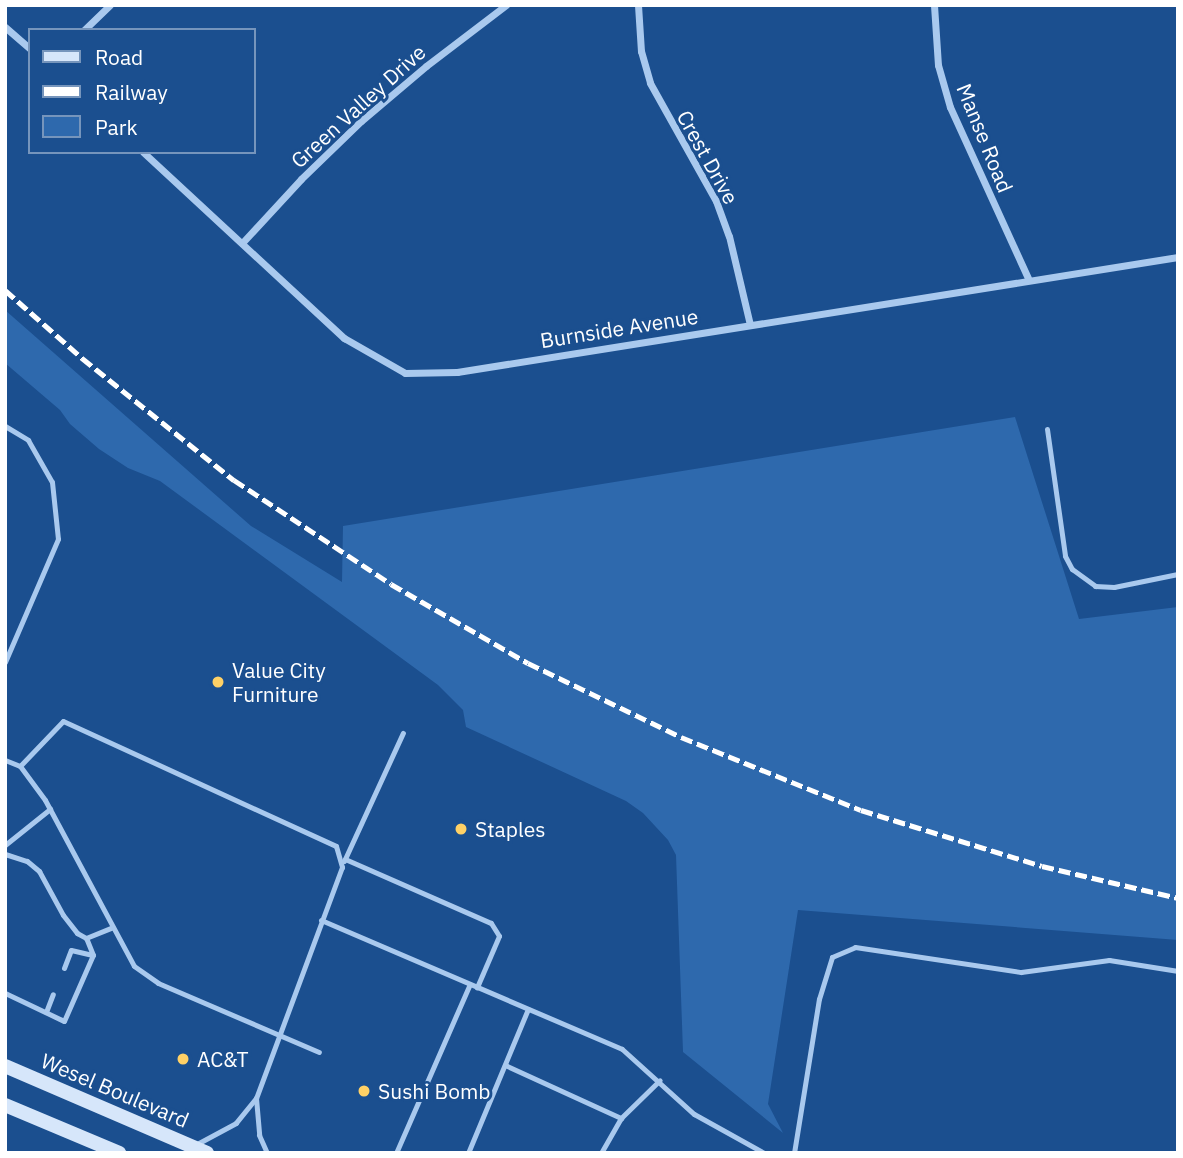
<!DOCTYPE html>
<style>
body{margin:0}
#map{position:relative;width:1183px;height:1158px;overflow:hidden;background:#1b4f8f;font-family:"IBM Plex Sans",sans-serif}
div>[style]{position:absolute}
.green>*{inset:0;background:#2e69ad}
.service>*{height:5px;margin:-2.5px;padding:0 2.5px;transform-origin:2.5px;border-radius:2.5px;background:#a9c9ee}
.minor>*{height:7px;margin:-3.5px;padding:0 3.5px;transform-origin:3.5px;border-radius:3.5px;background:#a9c9ee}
.secondary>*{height:14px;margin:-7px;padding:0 7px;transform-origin:7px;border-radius:7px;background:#d6e6fa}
.rail>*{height:5px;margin-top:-2.5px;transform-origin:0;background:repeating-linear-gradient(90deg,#fff 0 12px,transparent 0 17px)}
.dots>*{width:19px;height:19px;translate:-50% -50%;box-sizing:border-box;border:4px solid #1b4f8f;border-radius:50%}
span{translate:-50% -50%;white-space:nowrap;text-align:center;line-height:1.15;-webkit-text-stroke:6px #1b4f8f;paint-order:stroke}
.street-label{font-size:21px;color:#fff}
.poi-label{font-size:21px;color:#fff}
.left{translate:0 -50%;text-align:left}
.frame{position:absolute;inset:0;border:7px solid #fff;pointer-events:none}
.legend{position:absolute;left:28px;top:28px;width:228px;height:126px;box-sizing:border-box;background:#1b4f8f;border:2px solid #7695bc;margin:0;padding:9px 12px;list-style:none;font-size:21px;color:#fff}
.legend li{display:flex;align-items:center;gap:14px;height:35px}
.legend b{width:35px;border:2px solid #7695bc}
</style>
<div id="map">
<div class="green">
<div style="clip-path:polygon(5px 310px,251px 526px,342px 582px,343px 526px,1015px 417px,1079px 619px,1178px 607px,1178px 940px,798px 910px,768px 1104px,783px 1133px,683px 1052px,676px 855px,668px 840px,643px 813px,626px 801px,466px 727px,463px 710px,438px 685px,160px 481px,128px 468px,99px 449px,70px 424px,60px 410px,5px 363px)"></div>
</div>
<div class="service">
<div style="left:5px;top:426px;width:27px;rotate:31deg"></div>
<div style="left:28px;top:440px;width:48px;rotate:60.3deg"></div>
<div style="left:52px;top:482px;width:57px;rotate:84deg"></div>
<div style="left:58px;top:539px;width:134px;rotate:113.3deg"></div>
<div style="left:1047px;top:429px;width:128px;rotate:81.9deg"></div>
<div style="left:1065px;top:556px;width:15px;rotate:62deg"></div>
<div style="left:1072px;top:569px;width:29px;rotate:36deg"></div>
<div style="left:1095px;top:586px;width:19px;rotate:3deg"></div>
<div style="left:1114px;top:587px;width:65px;rotate:-11.5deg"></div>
<div style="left:5px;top:760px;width:16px;rotate:22deg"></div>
<div style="left:20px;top:766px;width:42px;rotate:53.7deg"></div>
<div style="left:45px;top:800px;width:188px;rotate:61.8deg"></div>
<div style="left:134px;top:966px;width:29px;rotate:35deg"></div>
<div style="left:158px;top:983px;width:175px;rotate:23.2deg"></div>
<div style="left:20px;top:766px;width:62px;rotate:-46.3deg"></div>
<div style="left:63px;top:721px;width:300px;rotate:24.6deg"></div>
<div style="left:336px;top:846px;width:22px;rotate:74deg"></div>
<div style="left:342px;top:867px;width:246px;rotate:110.4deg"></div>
<div style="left:256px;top:1098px;width:32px;rotate:129deg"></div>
<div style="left:236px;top:1123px;width:47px;rotate:151.8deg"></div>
<div style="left:5px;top:845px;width:58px;rotate:-38.7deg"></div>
<div style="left:5px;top:854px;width:23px;rotate:18deg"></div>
<div style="left:27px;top:861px;width:16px;rotate:40deg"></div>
<div style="left:39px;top:871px;width:50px;rotate:61.4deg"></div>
<div style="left:63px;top:915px;width:23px;rotate:52deg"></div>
<div style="left:77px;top:933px;width:10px;rotate:29deg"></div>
<div style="left:345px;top:859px;width:159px;rotate:23.7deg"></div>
<div style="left:491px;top:923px;width:15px;rotate:58deg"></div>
<div style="left:499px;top:936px;width:56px;rotate:113.3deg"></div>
<div style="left:344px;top:861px;width:141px;rotate:-65.3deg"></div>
<div style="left:321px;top:920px;width:327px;rotate:23.2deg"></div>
<div style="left:622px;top:1049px;width:97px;rotate:42.1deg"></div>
<div style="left:694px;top:1114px;width:80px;rotate:29.1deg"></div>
<div style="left:64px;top:968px;width:19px;rotate:-69deg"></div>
<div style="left:71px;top:950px;width:22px;rotate:13deg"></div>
<div style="left:5px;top:993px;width:65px;rotate:25.4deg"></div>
<div style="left:64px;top:1021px;width:72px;rotate:-66.3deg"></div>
<div style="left:93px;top:955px;width:18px;rotate:-112deg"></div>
<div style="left:86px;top:938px;width:27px;rotate:-22deg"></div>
<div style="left:46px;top:1012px;width:19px;rotate:-69deg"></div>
<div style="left:505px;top:1065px;width:128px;rotate:24.6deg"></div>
<div style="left:256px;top:1098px;width:37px;rotate:85deg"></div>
<div style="left:259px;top:1135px;width:20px;rotate:66deg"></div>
<div style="left:396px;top:1153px;width:184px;rotate:-66.4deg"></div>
<div style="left:468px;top:1153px;width:156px;rotate:-67.4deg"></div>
<div style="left:601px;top:1153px;width:40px;rotate:-60.3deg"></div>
<div style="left:621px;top:1118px;width:54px;rotate:-44.3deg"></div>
<div style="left:794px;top:1153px;width:156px;rotate:-80.8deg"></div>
<div style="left:819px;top:999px;width:44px;rotate:-72.8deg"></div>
<div style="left:832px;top:957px;width:25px;rotate:-23deg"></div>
<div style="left:855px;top:947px;width:168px;rotate:8.6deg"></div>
<div style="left:1021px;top:972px;width:89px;rotate:-7.8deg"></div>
<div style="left:1109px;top:960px;width:70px;rotate:9.1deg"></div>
</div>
<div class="minor">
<div style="left:638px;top:5px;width:46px;rotate:86.3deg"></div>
<div style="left:641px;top:51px;width:33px;rotate:74deg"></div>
<div style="left:650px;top:83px;width:135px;rotate:60.8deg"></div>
<div style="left:716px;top:201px;width:37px;rotate:70deg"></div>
<div style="left:729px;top:236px;width:91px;rotate:76.7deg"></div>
<div style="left:934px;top:5px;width:60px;rotate:86.2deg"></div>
<div style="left:938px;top:65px;width:44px;rotate:74.1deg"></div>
<div style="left:950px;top:107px;width:188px;rotate:65.5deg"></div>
<div style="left:5px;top:27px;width:33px;rotate:41deg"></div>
<div style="left:84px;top:30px;width:36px;rotate:-44deg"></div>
<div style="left:143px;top:152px;width:274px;rotate:42.8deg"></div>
<div style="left:344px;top:338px;width:70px;rotate:29.8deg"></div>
<div style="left:405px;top:373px;width:52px;rotate:-1.1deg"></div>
<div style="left:457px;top:372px;width:730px;rotate:-9.06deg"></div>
<div style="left:242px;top:243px;width:87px;rotate:-47.3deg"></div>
<div style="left:301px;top:179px;width:83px;rotate:-44deg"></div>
<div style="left:361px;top:121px;width:85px;rotate:-40.2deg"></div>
<div style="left:426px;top:66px;width:101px;rotate:-37.3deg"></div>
</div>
<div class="secondary">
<div style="left:5px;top:1066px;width:220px;rotate:23.3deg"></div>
<div style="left:5px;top:1105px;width:124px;rotate:22.8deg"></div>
</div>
<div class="rail">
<div style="left:5px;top:290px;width:103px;rotate:41.4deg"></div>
<div style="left:82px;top:358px;width:195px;rotate:38.8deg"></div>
<div style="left:234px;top:480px;width:188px;rotate:33.5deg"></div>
<div style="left:391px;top:584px;width:158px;rotate:30deg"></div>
<div style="left:528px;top:663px;width:170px;rotate:25.8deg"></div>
<div style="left:681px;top:737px;width:194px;rotate:22.1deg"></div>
<div style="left:861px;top:810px;width:189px;rotate:17.2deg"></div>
<div style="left:1042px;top:866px;width:140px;rotate:13.2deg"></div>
</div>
<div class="dots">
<div style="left:218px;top:682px;background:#ffd166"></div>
<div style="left:461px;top:829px;background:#ffd166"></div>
<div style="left:183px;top:1059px;background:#ffd166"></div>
<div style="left:364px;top:1091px;background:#ffd166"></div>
</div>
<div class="street-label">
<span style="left:358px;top:106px;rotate:-42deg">Green Valley Drive</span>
<span style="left:985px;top:138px;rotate:68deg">Manse Road</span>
<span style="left:708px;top:157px;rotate:61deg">Crest Drive</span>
<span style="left:619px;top:328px;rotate:-9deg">Burnside Avenue</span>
<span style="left:115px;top:1090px;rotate:23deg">Wesel Boulevard</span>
</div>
<div class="poi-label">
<span class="left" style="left:232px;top:682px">Value City<br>Furniture</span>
<span class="left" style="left:475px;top:829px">Staples</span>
<span class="left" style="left:197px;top:1059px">AC&amp;T</span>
<span class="left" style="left:378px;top:1091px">Sushi Bomb</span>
</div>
<div class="frame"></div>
<ul class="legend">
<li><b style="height:9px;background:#d6e6fa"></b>Road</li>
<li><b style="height:9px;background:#fff"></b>Railway</li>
<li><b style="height:19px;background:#2e69ad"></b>Park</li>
</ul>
</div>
